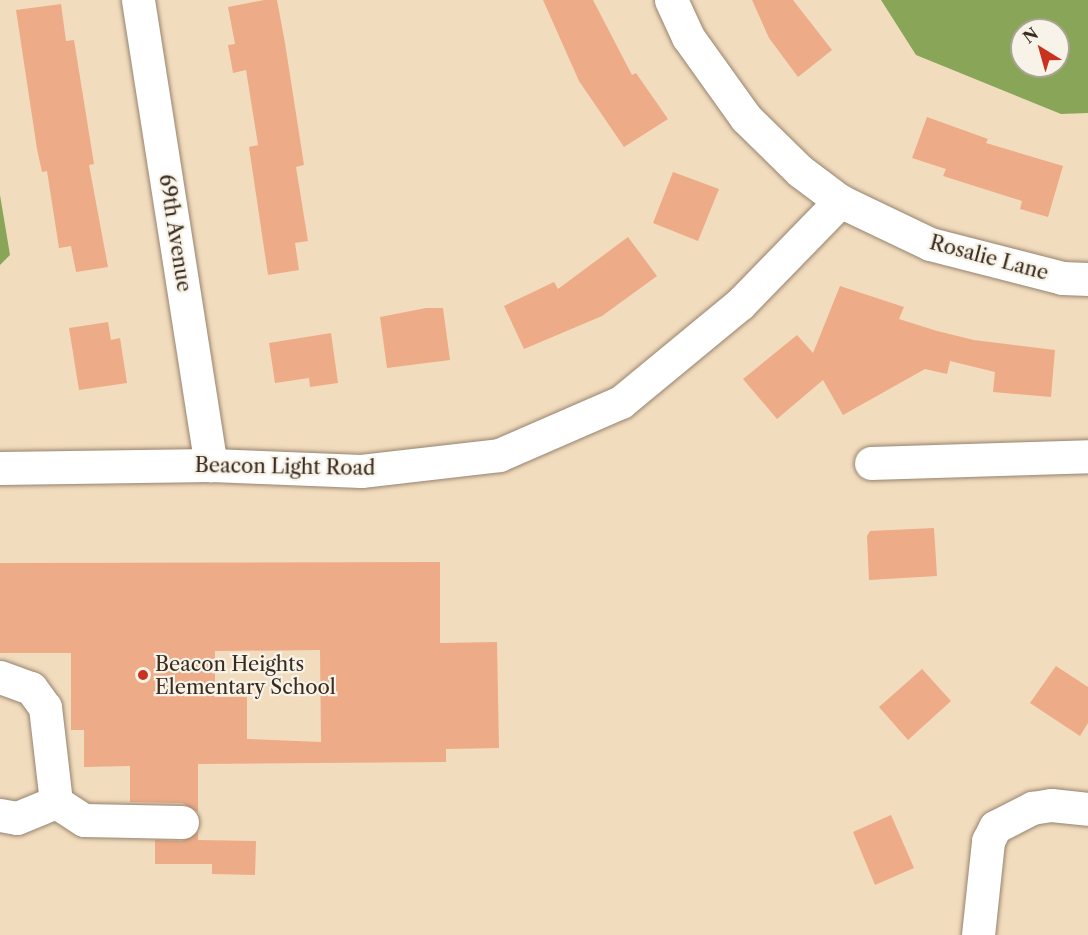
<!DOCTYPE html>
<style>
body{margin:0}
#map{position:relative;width:1088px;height:935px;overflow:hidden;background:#f2dcbe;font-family:"Libre Caslon Text",serif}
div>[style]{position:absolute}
.forest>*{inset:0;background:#89a557}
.building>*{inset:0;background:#eeab87}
.roads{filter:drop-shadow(0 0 2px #96836e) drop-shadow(0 0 2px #96836e)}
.minor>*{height:33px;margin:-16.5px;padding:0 16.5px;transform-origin:16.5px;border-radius:16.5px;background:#fff}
.dots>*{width:16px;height:16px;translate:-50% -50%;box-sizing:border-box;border:3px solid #f7f3e8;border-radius:50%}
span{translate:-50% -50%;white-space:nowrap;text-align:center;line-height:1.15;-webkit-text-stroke:4.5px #f7f3e8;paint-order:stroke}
.street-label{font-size:20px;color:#3b2a1e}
.poi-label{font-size:20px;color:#3b2a1e}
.left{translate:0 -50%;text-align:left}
.north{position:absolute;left:1010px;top:18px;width:60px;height:60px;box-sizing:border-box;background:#f7f3e8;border:2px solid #aca397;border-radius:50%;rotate:323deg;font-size:16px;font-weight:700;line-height:24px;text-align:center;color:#3b2a1e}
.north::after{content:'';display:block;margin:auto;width:21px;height:27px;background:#c8321e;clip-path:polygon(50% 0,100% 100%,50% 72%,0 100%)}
</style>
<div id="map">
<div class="forest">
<div style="clip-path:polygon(evenodd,881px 0,1088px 0,1088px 113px,1061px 114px,916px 55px,881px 0,1022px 30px,1058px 30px,1058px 66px,1022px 66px,1022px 30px)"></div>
<div style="clip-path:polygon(0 195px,10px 255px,0 265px)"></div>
</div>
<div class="building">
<div style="clip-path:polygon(264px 0,277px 0,285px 43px,304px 165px,296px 167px,308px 241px,295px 243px,299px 270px,268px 275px,249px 147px,258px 145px,246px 70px,233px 73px,228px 45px,235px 44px,228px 7px)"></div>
<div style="clip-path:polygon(543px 0,593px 0,632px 75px,636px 73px,668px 119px,624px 147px,579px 81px)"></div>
<div style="clip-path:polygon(752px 0,793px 0,832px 50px,798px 77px,769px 38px)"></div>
<div style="clip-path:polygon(61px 4px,66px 41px,74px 40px,94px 164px,89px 165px,108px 267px,76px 272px,71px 246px,59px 248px,47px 171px,42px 172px,37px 149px,16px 10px)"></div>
<div style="clip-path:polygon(927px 117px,988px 139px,986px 143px,1063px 166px,1048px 217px,1020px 209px,1022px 201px,943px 176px,946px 169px,912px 158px)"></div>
<div style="clip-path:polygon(673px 172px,719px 189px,698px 241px,653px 223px)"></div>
<div style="clip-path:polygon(628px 237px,657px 276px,602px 316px,524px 349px,504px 306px,554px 282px,558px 289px)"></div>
<div style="clip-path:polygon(840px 286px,904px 307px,899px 319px,937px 331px,974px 340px,1055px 350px,1051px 397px,993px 392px,995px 372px,950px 361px,947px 374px,925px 369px,843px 415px,823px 380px,777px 419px,743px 379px,797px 335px,813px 353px)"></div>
<div style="clip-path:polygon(426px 308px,443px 308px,450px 360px,387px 368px,380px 317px)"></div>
<div style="clip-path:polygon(108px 322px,111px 340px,120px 338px,127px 383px,79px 390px,69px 328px)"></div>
<div style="clip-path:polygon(331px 333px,338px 383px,310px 387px,309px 378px,275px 383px,269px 343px)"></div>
<div style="clip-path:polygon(934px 528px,937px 576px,869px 580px,867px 536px,870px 531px)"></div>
<div style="clip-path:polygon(evenodd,440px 562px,440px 643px,497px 642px,499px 748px,446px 749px,446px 762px,198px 764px,198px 812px,182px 803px,130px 802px,130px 766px,84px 767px,84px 730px,71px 730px,71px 653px,0 653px,0 563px,440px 562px,320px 650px,321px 742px,247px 739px,247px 697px,215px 697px,215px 651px,320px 650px)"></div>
<div style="clip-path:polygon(1056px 666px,1088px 687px,1088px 723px,1080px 736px,1030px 703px)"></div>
<div style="clip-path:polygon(922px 669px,951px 701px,908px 740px,879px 707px)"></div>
<div style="clip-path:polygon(891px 815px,914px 868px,875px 885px,853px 832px)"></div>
<div style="clip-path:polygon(198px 832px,198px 840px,256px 841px,255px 875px,212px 874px,212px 864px,155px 864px,155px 840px,182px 841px)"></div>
</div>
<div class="roads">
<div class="minor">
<div style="left:138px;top:0;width:471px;rotate:81.1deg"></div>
<div style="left:671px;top:0;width:41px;rotate:65.3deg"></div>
<div style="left:688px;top:37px;width:100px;rotate:54.4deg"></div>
<div style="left:746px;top:118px;width:76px;rotate:44.5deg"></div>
<div style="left:800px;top:171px;width:50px;rotate:36.9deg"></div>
<div style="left:840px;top:201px;width:100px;rotate:25.5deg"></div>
<div style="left:930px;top:244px;width:136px;rotate:14.4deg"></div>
<div style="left:1062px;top:278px;width:26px;rotate:2deg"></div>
<div style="left:871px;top:463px;width:217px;rotate:-1.8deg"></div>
<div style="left:0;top:468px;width:211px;rotate:-0.8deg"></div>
<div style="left:211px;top:465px;width:150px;rotate:2.3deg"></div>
<div style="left:361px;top:471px;width:139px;rotate:-6.6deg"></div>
<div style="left:499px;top:455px;width:133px;rotate:-23.5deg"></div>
<div style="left:621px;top:402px;width:154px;rotate:-39.5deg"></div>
<div style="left:740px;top:304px;width:144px;rotate:-45.8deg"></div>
<div style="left:0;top:677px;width:33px;rotate:20deg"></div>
<div style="left:31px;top:688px;width:24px;rotate:54deg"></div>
<div style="left:45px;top:707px;width:96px;rotate:83.4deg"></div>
<div style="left:56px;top:802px;width:33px;rotate:33deg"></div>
<div style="left:84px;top:820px;width:98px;rotate:1.2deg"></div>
<div style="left:0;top:815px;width:17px;rotate:10deg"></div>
<div style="left:17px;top:818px;width:42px;rotate:-22.3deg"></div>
<div style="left:978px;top:935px;width:95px;rotate:-83.9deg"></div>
<div style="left:988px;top:841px;width:16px;rotate:-63deg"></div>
<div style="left:995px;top:827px;width:42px;rotate:-27.2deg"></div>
<div style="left:1032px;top:808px;width:19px;rotate:-9deg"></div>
<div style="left:1051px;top:805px;width:37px;rotate:6deg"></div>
</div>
</div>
<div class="dots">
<div style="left:143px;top:675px;background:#c8321e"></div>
</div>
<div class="street-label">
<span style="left:175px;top:233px;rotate:81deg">69th Avenue</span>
<span style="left:989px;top:258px;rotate:15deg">Rosalie Lane</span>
<span style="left:285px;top:467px;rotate:1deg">Beacon Light Road</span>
</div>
<div class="poi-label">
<span class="left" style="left:155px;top:676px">Beacon Heights<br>Elementary School</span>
</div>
<div class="north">N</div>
</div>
